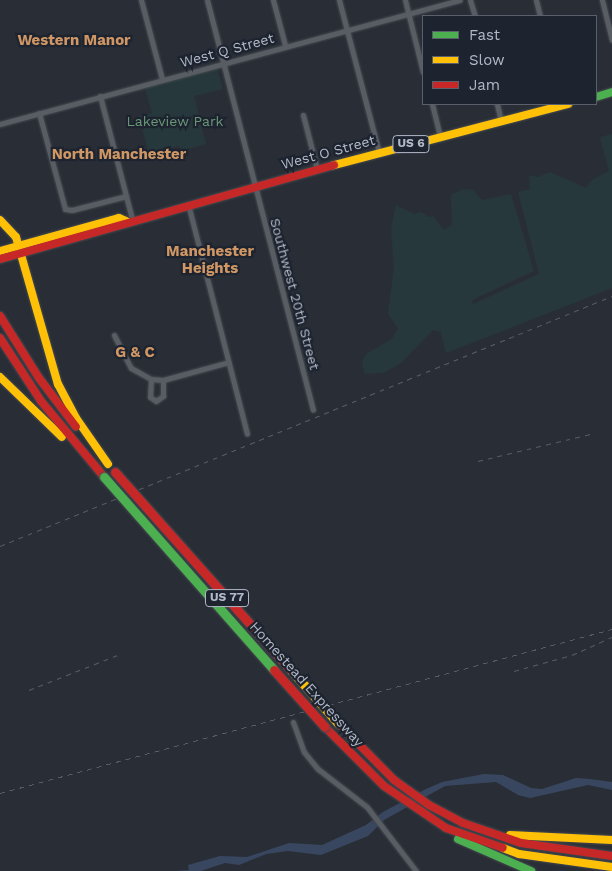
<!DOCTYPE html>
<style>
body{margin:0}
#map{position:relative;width:612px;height:871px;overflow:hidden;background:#292e36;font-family:"Work Sans",sans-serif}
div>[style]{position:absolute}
.green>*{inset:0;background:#26383b}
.water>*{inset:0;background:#38475f}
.stream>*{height:1px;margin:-0.5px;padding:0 0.5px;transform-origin:0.5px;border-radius:0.5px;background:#38475f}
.roads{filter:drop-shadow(0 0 1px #45494f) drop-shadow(0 0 1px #45494f)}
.street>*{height:5px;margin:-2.5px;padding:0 2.5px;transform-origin:2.5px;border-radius:2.5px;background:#585c63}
.fast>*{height:8px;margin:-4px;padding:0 4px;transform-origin:4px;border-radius:4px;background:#4caf50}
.slow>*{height:8px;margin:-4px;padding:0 4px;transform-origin:4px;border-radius:4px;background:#ffc107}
.jam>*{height:8px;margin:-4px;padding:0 4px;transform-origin:4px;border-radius:4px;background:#c62828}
.rail>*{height:1px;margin-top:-0.5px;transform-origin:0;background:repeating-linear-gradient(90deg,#575b62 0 5px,transparent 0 10px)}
.bridges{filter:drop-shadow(0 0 1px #464a51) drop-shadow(0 0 1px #464a51)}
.fast-bridge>*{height:9px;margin:-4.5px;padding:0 4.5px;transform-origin:4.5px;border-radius:4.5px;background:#4caf50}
.slow-bridge>*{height:9px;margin:-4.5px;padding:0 4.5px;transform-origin:4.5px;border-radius:4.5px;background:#ffc107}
.jam-bridge>*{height:9px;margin:-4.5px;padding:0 4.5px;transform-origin:4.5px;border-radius:4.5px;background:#c62828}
span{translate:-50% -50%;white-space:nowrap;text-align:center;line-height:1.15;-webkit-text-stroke:4.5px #1d2430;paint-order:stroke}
.shield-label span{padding:1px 4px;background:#1d2430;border:1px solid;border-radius:4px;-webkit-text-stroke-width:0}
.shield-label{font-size:12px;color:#b3bac7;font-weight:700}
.street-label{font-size:14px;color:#b3bac7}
.park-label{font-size:14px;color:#6b9777}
.neighbourhood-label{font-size:15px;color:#d09765;font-weight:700}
.legend{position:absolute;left:422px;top:15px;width:175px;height:90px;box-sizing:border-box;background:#1d2430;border:1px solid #59606c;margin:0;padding:6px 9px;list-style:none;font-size:15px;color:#b3bac7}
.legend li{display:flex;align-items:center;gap:10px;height:25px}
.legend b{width:25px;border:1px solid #59606c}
</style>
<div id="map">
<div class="green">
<div style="clip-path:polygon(217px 68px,223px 89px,194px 96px,206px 144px,181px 151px,179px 146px,149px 154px,139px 116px,152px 113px,145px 88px)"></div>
<div style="clip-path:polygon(612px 134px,612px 288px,446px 353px,441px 332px,433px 330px,401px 363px,383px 373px,365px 374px,362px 362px,366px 354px,392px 339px,398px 328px,388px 314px,394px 268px,391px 229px,396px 205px,414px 214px,421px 212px,428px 217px,433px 216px,444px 230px,452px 225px,451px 195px,464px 189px,473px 190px,482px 200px,511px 194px,534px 271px,476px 298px,472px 301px,473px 304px,539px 274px,518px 192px,530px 189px,529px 175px,538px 177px,550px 172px,586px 188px,592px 180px,609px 171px,600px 137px)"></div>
</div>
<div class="water">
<div style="clip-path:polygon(484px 774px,503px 775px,531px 788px,542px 789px,576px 778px,590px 779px,612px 782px,612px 790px,588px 785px,530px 798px,518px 795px,496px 782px,445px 786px,384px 820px,368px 836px,321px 855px,288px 851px,266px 854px,239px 865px,225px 863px,201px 871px,189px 871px,188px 865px,220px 856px,247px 857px,289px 843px,322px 845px,366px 825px,383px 812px,424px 790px,442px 782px)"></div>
</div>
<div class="stream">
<div style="left:176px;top:871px;width:14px;rotate:-4deg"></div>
</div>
<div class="roads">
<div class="street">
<div style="left:141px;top:0;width:82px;rotate:75.1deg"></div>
<div style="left:207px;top:0;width:423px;rotate:75.5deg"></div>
<div style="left:273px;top:0;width:47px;rotate:75.1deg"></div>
<div style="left:339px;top:0;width:158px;rotate:75.3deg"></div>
<div style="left:405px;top:0;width:74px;rotate:76deg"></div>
<div style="left:470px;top:0;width:17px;rotate:73deg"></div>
<div style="left:536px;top:0;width:16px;rotate:76deg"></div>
<div style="left:602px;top:0;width:41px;rotate:76deg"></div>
<div style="left:100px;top:96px;width:127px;rotate:75.4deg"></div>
<div style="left:432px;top:104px;width:34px;rotate:76deg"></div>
<div style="left:497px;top:104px;width:17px;rotate:77deg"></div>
<div style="left:39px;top:113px;width:99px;rotate:74.8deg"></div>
<div style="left:65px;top:209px;width:7px;rotate:8deg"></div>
<div style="left:72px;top:210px;width:56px;rotate:-14.5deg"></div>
<div style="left:303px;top:115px;width:56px;rotate:75.5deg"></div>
<div style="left:0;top:124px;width:476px;rotate:-15.1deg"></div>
<div style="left:188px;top:204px;width:237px;rotate:75.6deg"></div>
<div style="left:114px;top:335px;width:37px;rotate:63deg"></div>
<div style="left:131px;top:368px;width:23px;rotate:29deg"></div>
<div style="left:151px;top:379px;width:12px;rotate:5deg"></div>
<div style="left:163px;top:380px;width:68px;rotate:-15.3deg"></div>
<div style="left:151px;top:379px;width:18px;rotate:93deg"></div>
<div style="left:150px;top:397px;width:7px;rotate:34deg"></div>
<div style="left:156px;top:401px;width:9px;rotate:-36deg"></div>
<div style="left:163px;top:396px;width:16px;rotate:-90deg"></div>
<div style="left:293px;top:722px;width:32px;rotate:70deg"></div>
<div style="left:304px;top:752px;width:22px;rotate:51deg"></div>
<div style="left:318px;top:769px;width:62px;rotate:37.8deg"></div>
<div style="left:367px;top:807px;width:81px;rotate:52.6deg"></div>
</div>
<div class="fast">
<div style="left:596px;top:97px;width:17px;rotate:-17deg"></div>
<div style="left:458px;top:839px;width:80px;rotate:23.7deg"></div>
</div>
<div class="slow">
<div style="left:334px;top:165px;width:242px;rotate:-14.6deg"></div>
<div style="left:0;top:220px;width:23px;rotate:47deg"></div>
<div style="left:16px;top:237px;width:153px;rotate:74.1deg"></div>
<div style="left:58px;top:384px;width:38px;rotate:62deg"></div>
<div style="left:76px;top:418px;width:56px;rotate:55.2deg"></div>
<div style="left:0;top:251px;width:123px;rotate:-15.5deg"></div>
<div style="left:119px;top:218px;width:8px;rotate:23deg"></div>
<div style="left:0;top:377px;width:86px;rotate:44.1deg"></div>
<div style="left:510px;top:835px;width:102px;rotate:2.8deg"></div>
<div style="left:503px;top:848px;width:17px;rotate:21deg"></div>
<div style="left:519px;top:854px;width:94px;rotate:8deg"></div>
</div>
<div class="jam">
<div style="left:0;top:259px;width:347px;rotate:-15.7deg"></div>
<div style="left:0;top:316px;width:73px;rotate:57.8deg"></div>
<div style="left:39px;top:378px;width:61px;rotate:52.9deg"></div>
<div style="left:0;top:338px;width:75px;rotate:56.9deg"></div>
<div style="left:41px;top:401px;width:99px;rotate:50.3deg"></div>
<div style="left:338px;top:723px;width:80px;rotate:45.5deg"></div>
<div style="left:394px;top:780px;width:43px;rotate:35.5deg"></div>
<div style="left:429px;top:805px;width:38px;rotate:28deg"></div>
<div style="left:463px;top:823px;width:61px;rotate:19deg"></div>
<div style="left:521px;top:843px;width:92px;rotate:8.1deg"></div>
<div style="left:325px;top:727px;width:83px;rotate:45deg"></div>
<div style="left:384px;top:786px;width:75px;rotate:34.1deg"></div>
<div style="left:446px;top:828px;width:60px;rotate:19.3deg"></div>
</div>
</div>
<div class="rail">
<div style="left:478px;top:461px;width:120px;rotate:-13.5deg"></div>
<div style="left:0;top:546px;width:661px;rotate:-22.22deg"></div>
<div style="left:514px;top:671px;width:60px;rotate:-15.4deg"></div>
<div style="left:572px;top:655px;width:44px;rotate:-24.2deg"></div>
<div style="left:29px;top:690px;width:96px;rotate:-21.5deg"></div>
<div style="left:0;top:793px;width:634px;rotate:-15deg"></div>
</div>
<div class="bridges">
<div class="fast-bridge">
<div style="left:104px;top:477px;width:257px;rotate:48.6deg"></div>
</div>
<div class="slow-bridge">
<div style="left:290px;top:669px;width:72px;rotate:48.4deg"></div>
</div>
<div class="jam-bridge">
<div style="left:115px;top:472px;width:264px;rotate:48.4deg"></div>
<div style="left:274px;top:670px;width:76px;rotate:48.2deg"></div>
</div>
</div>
<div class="shield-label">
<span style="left:411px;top:144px">US 6</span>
<span style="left:227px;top:598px">US 77</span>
</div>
<div class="street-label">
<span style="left:227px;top:50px;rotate:-15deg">West Q Street</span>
<span style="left:328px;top:152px;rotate:-15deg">West O Street</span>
<span style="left:295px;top:294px;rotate:75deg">Southwest 20th Street</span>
<span style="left:307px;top:684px;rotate:48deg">Homestead Expressway</span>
</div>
<div class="park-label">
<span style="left:175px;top:121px">Lakeview Park</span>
</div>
<div class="neighbourhood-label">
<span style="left:74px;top:41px">Western Manor</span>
<span style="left:119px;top:155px">North Manchester</span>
<span style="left:210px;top:260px">Manchester<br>Heights</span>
<span style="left:135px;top:353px">G &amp; C</span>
</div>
<ul class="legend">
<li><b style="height:6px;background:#4caf50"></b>Fast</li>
<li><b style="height:6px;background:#ffc107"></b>Slow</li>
<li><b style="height:6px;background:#c62828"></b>Jam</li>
</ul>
</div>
